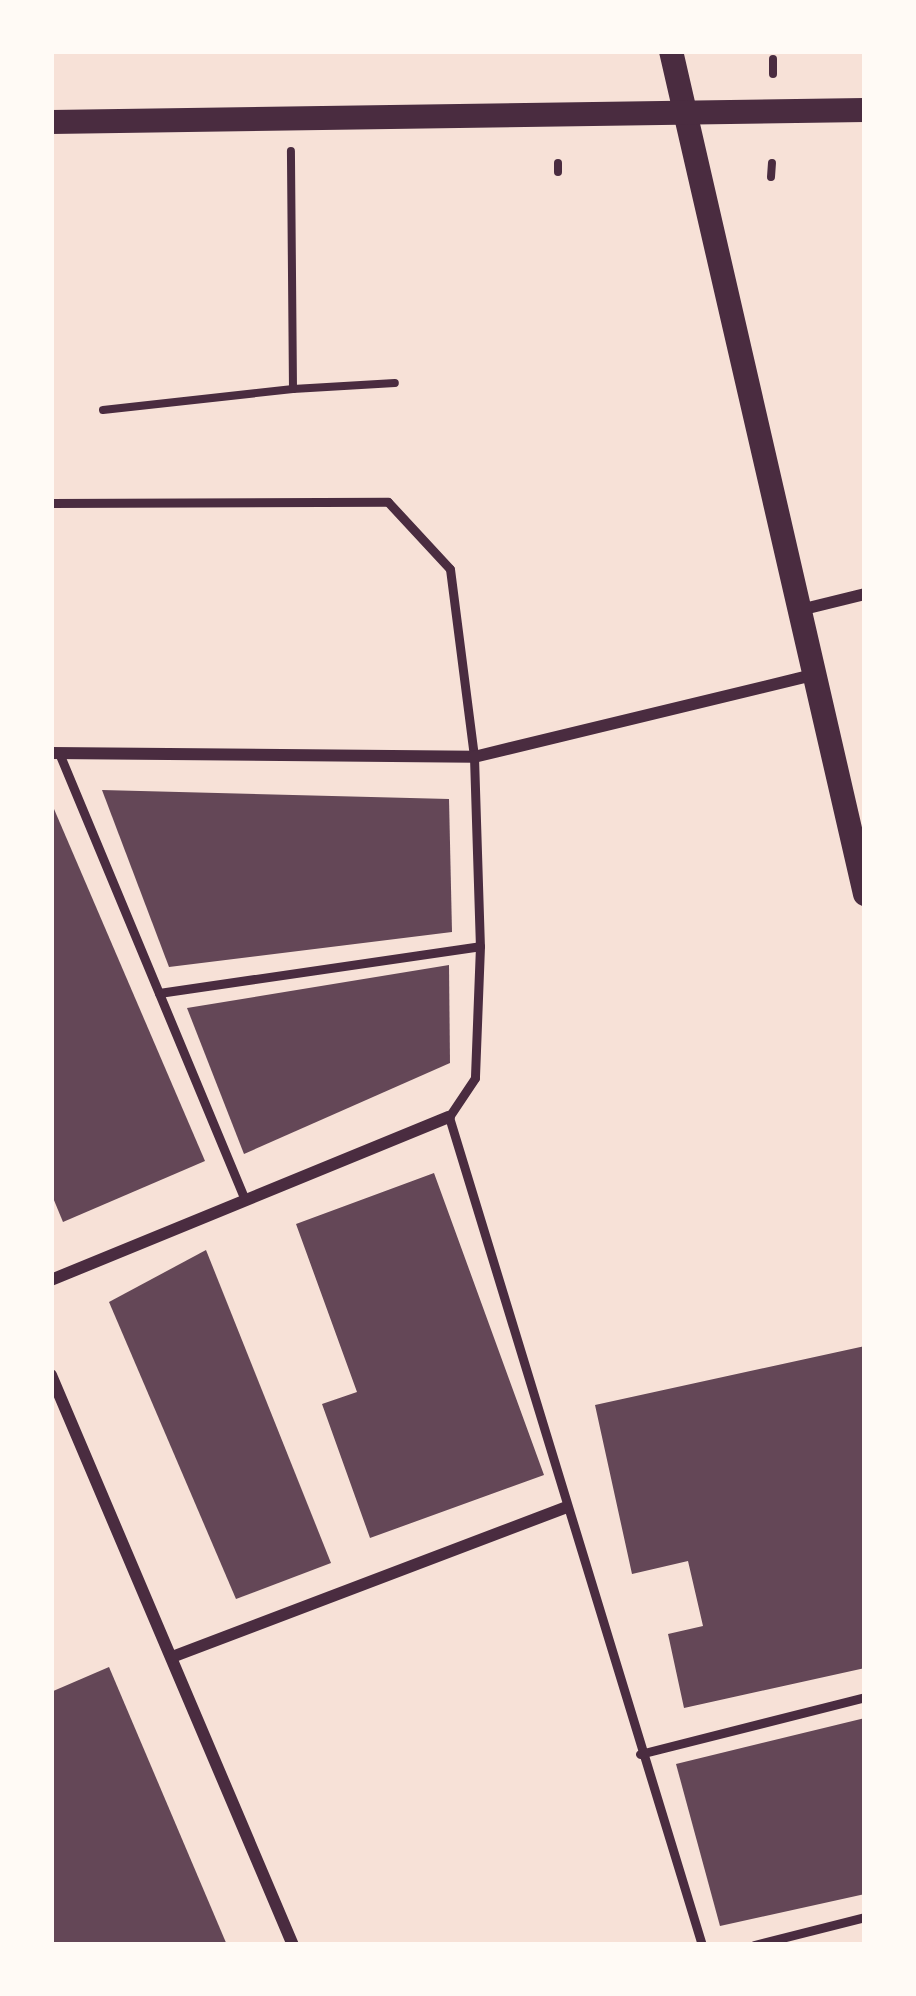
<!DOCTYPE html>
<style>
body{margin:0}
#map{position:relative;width:916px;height:1996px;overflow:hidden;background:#f7e1d7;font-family:"Titillium Web",sans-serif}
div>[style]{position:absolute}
.building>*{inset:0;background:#644757}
.path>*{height:8px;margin:-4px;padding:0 4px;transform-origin:4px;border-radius:4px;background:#4a2c40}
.service>*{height:9px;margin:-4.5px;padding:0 4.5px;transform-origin:4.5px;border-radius:4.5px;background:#4a2c40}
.minor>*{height:12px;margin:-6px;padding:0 6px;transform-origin:6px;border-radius:6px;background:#4a2c40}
.secondary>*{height:24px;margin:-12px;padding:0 12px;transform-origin:12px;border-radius:12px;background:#4a2c40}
span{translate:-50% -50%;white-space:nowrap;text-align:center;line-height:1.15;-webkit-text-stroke:9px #fffaf5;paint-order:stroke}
.frame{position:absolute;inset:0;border:54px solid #fffaf5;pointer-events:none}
</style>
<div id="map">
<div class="building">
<div style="clip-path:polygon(102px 790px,449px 799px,452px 932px,169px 967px)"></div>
<div style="clip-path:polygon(51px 802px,205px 1161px,63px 1222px,51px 1193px)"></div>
<div style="clip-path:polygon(449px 965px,450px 1063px,244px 1154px,187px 1008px)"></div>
<div style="clip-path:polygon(434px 1173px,544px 1475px,370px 1538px,322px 1404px,357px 1392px,296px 1224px)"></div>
<div style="clip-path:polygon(206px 1250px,331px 1563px,236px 1599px,109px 1302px)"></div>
<div style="clip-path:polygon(865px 1346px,865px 1668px,684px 1708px,668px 1634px,703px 1626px,688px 1561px,632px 1574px,595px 1405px)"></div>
<div style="clip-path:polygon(109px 1667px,227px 1945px,51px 1945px,51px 1692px)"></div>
<div style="clip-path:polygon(865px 1718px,865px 1894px,720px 1926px,676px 1764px)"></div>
</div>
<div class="path">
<div style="left:773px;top:59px;width:15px;rotate:90deg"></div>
<div style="left:558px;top:172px;width:9px;rotate:-90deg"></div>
<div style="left:771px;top:177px;width:14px;rotate:-86deg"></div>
<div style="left:293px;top:389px;width:102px;rotate:-3.4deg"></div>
<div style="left:103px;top:410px;width:191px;rotate:-6.3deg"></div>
<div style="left:293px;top:389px;width:238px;rotate:-90.5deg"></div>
</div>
<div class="service">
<div style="left:51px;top:503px;width:337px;rotate:-0.2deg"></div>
<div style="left:388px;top:502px;width:91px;rotate:47.2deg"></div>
<div style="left:450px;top:569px;width:190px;rotate:82.7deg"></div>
<div style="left:474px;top:757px;width:189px;rotate:88.2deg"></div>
<div style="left:480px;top:946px;width:132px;rotate:92.2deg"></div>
<div style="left:475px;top:1078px;width:47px;rotate:123.7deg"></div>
<div style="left:449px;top:1117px;width:866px;rotate:73.01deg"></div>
<div style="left:59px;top:753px;width:482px;rotate:67.4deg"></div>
<div style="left:159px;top:993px;width:324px;rotate:-8.3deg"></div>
<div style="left:640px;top:1754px;width:232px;rotate:-14.2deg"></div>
<div style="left:754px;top:1945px;width:114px;rotate:-14.2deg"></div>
</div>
<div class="minor">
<div style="left:800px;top:610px;width:67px;rotate:-13.8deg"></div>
<div style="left:51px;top:753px;width:423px;rotate:0.5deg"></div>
<div style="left:474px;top:757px;width:350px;rotate:-13.6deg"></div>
<div style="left:51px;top:1280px;width:430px;rotate:-22.3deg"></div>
<div style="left:51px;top:1375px;width:619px;rotate:67deg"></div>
<div style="left:172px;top:1657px;width:420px;rotate:-20.8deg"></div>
</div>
<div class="secondary">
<div style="left:671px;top:51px;width:865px;rotate:77.04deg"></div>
<div style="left:51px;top:122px;width:814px;rotate:-0.84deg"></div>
</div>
<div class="frame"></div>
</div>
